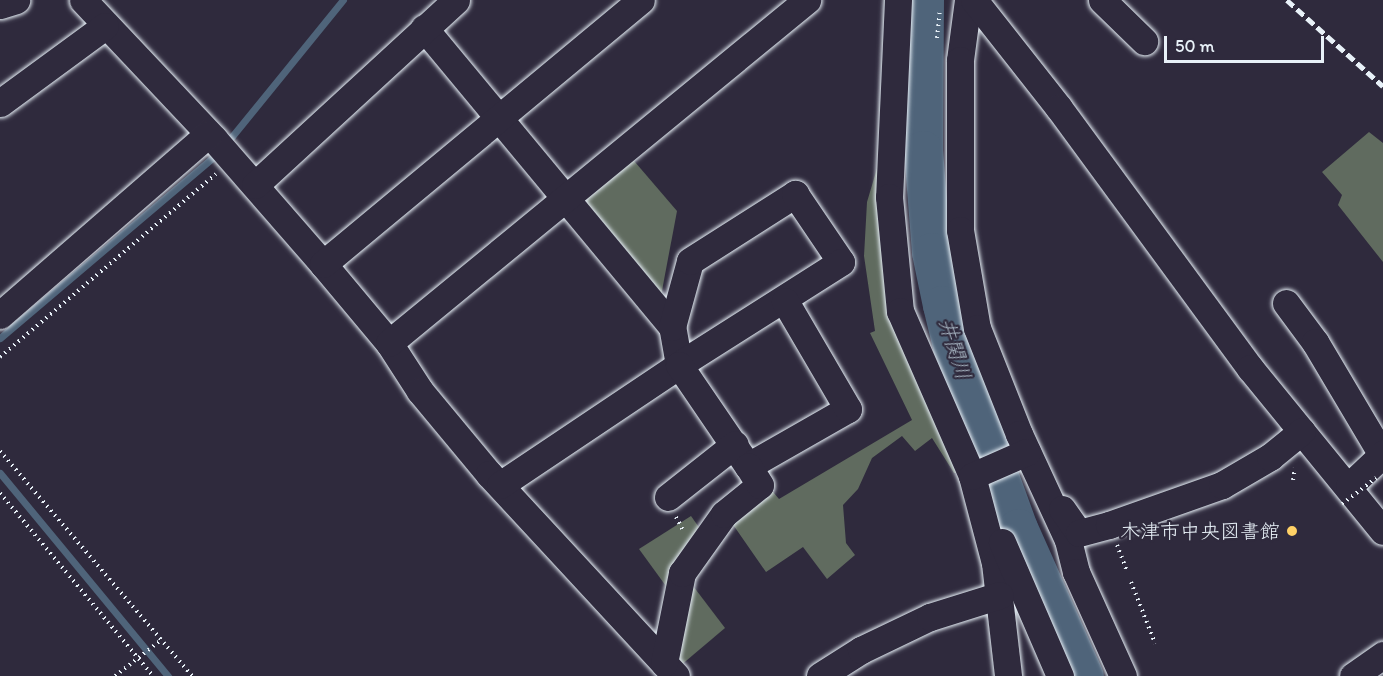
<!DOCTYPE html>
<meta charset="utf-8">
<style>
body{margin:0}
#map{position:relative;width:1383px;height:676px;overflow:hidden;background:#2f2a3d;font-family:Itim,"Klee One",sans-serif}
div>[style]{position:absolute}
.green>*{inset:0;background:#606b5f}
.stream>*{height:7px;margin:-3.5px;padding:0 3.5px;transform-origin:3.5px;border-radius:3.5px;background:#4f647a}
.river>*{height:39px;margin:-19.5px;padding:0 19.5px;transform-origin:19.5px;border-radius:19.5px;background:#4f647a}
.path>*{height:4px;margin-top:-2px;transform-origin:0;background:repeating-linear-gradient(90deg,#e8f1f8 0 1.5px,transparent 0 6px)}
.roads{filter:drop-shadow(0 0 2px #e8f1f8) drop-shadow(0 0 2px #e8f1f8)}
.minor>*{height:27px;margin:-13.5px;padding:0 13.5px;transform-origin:13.5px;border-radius:13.5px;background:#2f2a3d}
.rail>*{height:4.5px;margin-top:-2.25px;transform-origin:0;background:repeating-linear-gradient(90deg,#e8f1f8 0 9px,transparent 0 13.5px)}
.path-bridge>*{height:4px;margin-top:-2px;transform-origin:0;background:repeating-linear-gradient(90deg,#e8f1f8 0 1.5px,transparent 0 6px)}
.dots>*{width:16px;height:16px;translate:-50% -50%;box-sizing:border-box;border:3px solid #2f2a3d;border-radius:50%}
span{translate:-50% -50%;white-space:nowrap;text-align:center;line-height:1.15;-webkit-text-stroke:4.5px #2f2a3d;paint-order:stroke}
.poi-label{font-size:20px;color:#e8f1f8}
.right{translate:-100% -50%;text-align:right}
.water-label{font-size:21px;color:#abb9c6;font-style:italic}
.scale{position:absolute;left:1164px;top:36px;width:160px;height:27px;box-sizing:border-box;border:3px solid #e8f1f8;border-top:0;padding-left:8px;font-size:18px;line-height:21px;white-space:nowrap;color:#e8f1f8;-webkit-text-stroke:4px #2f2a3d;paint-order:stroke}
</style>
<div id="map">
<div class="green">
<div style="clip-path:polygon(1369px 132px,1383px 143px,1383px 262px,1338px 205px,1342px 195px,1322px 172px)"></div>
<div style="clip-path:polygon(629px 155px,677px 211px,661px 296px,586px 207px,588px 190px)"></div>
<div style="clip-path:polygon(878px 165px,881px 246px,964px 472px,954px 473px,932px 438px,915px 451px,902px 436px,872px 458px,858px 489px,843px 505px,846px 543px,855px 555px,827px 579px,803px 547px,766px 572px,727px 516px,768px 486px,779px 499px,912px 420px,870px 333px,875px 331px,864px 256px,867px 202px)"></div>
<div style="clip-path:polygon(691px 516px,703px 533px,671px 593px,639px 549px)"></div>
<div style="clip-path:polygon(687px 578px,725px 628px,680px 666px,671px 656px)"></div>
</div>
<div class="stream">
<div style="left:225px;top:145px;width:187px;rotate:-50.9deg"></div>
<div style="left:0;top:338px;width:286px;rotate:-40.3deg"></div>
<div style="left:0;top:473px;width:264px;rotate:50.4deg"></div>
</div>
<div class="river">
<div style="left:924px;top:0;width:150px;rotate:90.4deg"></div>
<div style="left:923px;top:150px;width:102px;rotate:85.5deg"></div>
<div style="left:931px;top:252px;width:54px;rotate:78.3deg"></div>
<div style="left:942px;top:305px;width:42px;rotate:76.3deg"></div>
<div style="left:952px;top:346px;width:194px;rotate:70.1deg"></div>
<div style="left:1018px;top:528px;width:162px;rotate:66deg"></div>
</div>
<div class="path">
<div style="left:937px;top:38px;width:28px;rotate:-84deg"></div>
<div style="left:0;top:357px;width:283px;rotate:-40.3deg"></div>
<div style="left:0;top:451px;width:296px;rotate:49.5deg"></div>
<div style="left:1293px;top:480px;width:12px;rotate:-81deg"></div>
<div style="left:0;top:493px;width:239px;rotate:50.1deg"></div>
<div style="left:676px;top:517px;width:17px;rotate:62deg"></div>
<div style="left:1117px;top:545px;width:28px;rotate:69deg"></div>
<div style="left:1131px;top:582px;width:66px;rotate:68.5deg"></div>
<div style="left:115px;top:676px;width:58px;rotate:-38deg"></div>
</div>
<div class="roads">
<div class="minor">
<div style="left:83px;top:0;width:191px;rotate:46.7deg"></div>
<div style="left:214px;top:139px;width:166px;rotate:48.9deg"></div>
<div style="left:323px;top:264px;width:103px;rotate:50.1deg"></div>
<div style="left:389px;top:343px;width:57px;rotate:57.1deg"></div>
<div style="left:420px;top:391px;width:108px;rotate:50.3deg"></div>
<div style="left:489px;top:474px;width:275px;rotate:47.2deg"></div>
<div style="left:898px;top:0;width:197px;rotate:92.6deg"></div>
<div style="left:889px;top:197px;width:115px;rotate:84.5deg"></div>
<div style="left:900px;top:311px;width:180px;rotate:66.4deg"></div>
<div style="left:972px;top:476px;width:90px;rotate:75.2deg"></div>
<div style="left:995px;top:563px;width:114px;rotate:83.4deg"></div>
<div style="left:968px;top:0;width:61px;rotate:97.6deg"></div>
<div style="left:960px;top:60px;width:170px;rotate:90deg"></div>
<div style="left:960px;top:230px;width:99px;rotate:80.2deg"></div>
<div style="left:977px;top:328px;width:114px;rotate:68.4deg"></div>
<div style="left:1019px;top:434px;width:117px;rotate:65.2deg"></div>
<div style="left:1068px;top:540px;width:33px;rotate:76deg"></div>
<div style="left:1076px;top:572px;width:114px;rotate:65.7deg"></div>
<div style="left:974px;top:0;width:137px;rotate:51.8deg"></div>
<div style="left:1059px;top:108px;width:323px;rotate:53.7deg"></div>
<div style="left:1250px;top:368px;width:210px;rotate:50.8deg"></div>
<div style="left:1102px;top:0;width:59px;rotate:44.3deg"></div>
<div style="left:0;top:5px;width:17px;rotate:-17deg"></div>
<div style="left:424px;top:28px;width:388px;rotate:50.3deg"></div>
<div style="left:0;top:103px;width:130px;rotate:-36.3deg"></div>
<div style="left:255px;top:185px;width:273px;rotate:-42.6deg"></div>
<div style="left:323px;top:264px;width:413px;rotate:-39.7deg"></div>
<div style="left:1286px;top:303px;width:49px;rotate:53.4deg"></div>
<div style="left:1315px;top:342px;width:131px;rotate:59.3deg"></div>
<div style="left:0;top:315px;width:276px;rotate:-41deg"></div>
<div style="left:389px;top:343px;width:541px;rotate:-39.37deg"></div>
<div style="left:972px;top:476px;width:60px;rotate:-23.6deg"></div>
<div style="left:500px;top:485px;width:216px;rotate:-33.8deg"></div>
<div style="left:679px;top:365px;width:39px;rotate:-100deg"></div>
<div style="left:672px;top:327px;width:68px;rotate:-74.7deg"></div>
<div style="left:690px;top:261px;width:125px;rotate:-32.5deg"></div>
<div style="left:795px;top:194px;width:82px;rotate:55.9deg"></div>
<div style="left:841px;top:262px;width:192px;rotate:147.6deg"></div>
<div style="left:679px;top:365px;width:122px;rotate:55.7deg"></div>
<div style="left:748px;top:466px;width:115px;rotate:-29.7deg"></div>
<div style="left:848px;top:409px;width:125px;rotate:-120.3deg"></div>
<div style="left:1349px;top:486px;width:47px;rotate:-43.3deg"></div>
<div style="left:668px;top:497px;width:85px;rotate:-38.3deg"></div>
<div style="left:1062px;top:509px;width:29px;rotate:55deg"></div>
<div style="left:1079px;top:533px;width:31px;rotate:-15deg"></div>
<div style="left:1109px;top:525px;width:120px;rotate:-19.5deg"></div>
<div style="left:1222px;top:485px;width:56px;rotate:-30.3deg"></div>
<div style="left:1270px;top:457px;width:41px;rotate:-39.1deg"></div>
<div style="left:1002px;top:542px;width:146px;rotate:66.6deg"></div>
<div style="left:664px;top:663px;width:92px;rotate:-78.7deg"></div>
<div style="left:682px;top:573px;width:72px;rotate:-54.6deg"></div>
<div style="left:724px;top:514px;width:46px;rotate:-38.9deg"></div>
<div style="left:760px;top:485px;width:22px;rotate:-122deg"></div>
<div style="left:820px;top:676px;width:49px;rotate:-32.4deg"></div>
<div style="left:861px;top:650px;width:76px;rotate:-25.6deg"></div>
<div style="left:930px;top:617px;width:73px;rotate:-17.4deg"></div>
<div style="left:1353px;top:676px;width:37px;rotate:-35deg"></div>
</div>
</div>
<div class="rail">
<div style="left:1287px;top:0;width:129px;rotate:41.9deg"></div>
</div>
<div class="path-bridge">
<div style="left:1342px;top:504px;width:43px;rotate:-37.4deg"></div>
</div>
<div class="dots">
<div style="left:1292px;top:531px;background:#ffd166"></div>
</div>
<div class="poi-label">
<span class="right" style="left:1280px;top:531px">木津市中央図書館</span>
</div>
<div class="water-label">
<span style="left:955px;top:349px;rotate:73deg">井関川</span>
</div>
<div class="scale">50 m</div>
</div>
